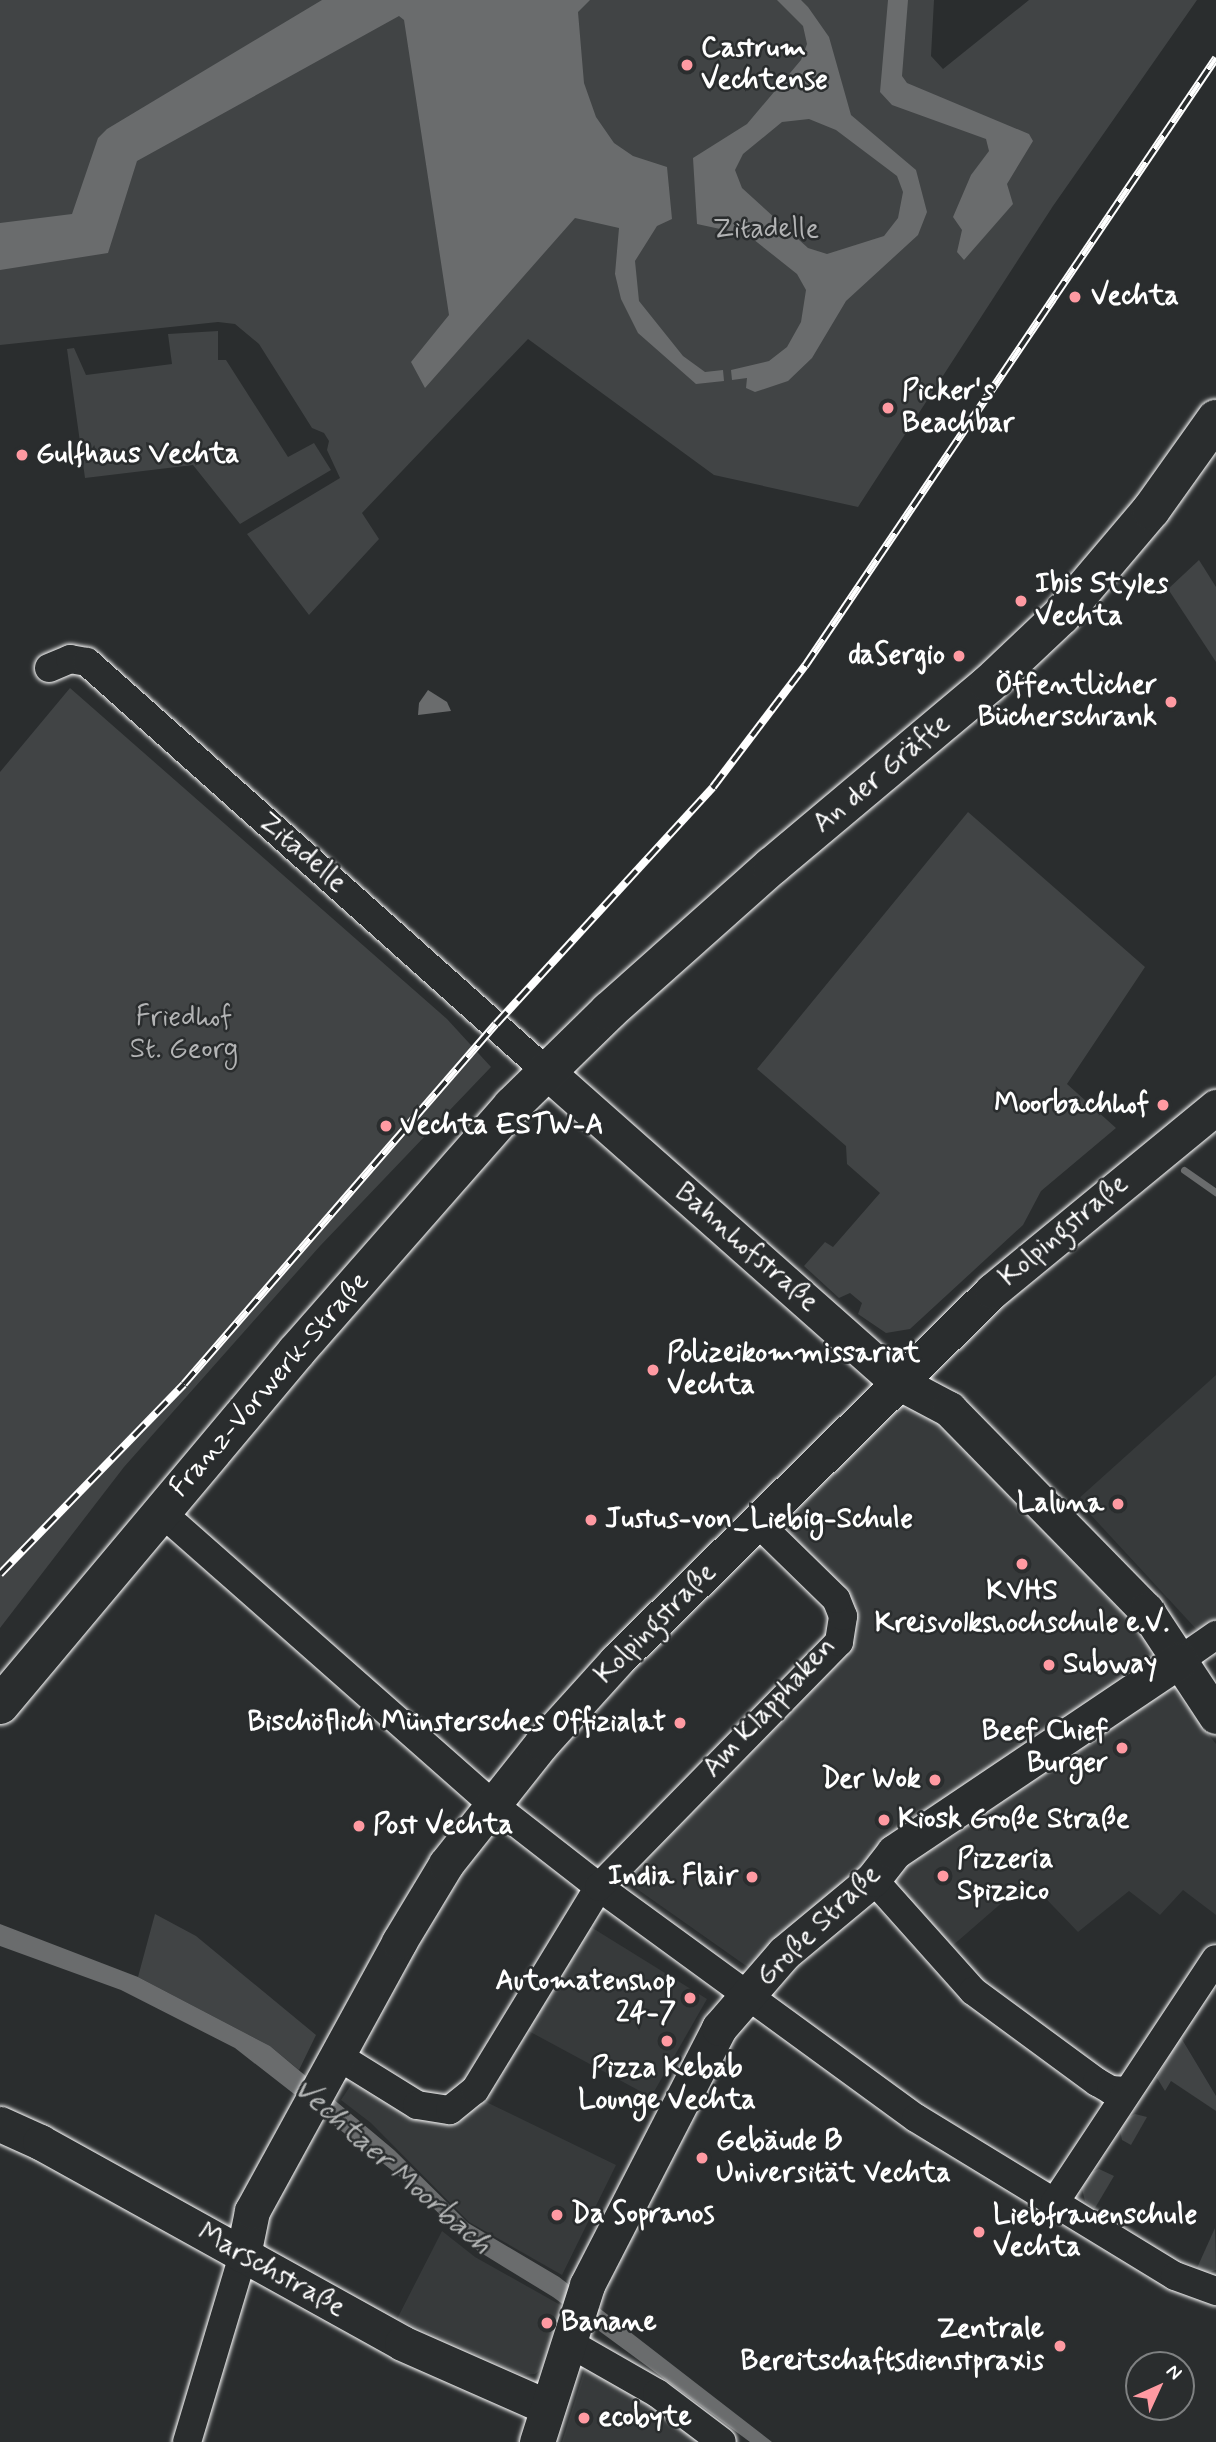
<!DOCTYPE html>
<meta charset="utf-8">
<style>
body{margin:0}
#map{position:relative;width:1216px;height:2442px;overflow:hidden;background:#2a2d2e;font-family:Mynerve,sans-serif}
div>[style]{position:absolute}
.built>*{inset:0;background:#373a3b}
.green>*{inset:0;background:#414445}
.water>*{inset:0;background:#6a6c6d}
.stream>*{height:7px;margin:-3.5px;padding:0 3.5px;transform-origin:3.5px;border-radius:3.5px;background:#6a6c6d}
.roads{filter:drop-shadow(0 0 2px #fff) drop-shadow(0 0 2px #fff)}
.minor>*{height:28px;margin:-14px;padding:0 14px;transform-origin:14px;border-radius:14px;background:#2a2d2e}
.tertiary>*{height:35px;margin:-17.5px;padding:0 17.5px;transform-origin:17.5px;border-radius:17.5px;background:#2a2d2e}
.secondary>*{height:38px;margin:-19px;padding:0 19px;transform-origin:19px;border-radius:19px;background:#2a2d2e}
.rail>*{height:8px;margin-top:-4px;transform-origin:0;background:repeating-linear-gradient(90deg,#2a2d2e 0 16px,#fff 0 32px);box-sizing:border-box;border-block:2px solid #fff}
.dots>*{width:19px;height:19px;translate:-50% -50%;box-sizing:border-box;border:4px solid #2a2d2e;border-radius:50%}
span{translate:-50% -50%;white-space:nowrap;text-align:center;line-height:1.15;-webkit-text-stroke:5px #2a2d2e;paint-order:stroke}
.poi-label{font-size:28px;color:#fff;font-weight:700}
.left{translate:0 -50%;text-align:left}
.right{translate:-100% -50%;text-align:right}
.park-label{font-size:28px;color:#b3b4b5}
.street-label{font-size:28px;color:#fff}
.water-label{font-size:30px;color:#b4b6b6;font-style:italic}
.north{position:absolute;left:1125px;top:2351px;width:70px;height:70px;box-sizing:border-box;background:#2a2d2e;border:2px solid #7f8182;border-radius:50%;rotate:45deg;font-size:19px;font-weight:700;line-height:28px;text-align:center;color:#fff}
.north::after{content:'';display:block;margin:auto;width:24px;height:32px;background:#ff9aa2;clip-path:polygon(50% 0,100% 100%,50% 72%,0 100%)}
</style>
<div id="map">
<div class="built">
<div style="clip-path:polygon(1216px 1375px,1216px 1619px,1198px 1631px,1077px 1500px)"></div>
<div style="clip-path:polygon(912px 1407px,941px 1419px,1135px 1619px,1150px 1641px,1152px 1662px,1216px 1744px,1216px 1915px,1183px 1890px,1160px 1915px,1129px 1891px,1078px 1932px,1028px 1880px,951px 1947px,873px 1861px,752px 1970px,620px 1877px,845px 1645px,847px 1606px,774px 1527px,854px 1443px,897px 1411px)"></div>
<div style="clip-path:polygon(586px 1924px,707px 1999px,651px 2097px,523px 2028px)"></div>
<div style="clip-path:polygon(366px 2062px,433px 2093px,480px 2099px,616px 2165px,562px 2275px,469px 2222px,371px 2123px,341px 2100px)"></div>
<div style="clip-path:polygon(442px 2231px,475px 2257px,564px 2307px,548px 2364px,535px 2374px,522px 2375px,397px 2319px)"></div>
<div style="clip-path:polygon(587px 2362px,710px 2442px,562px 2442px)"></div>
</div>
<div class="green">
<div style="clip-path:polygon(0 0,934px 0,931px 56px,943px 69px,1029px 0,1197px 0,1053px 206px,858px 507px,714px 475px,528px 339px,362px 513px,379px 539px,309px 615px,247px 534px,340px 478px,327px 450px,329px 441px,324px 433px,312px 428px,259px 344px,235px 324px,218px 322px,0 345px)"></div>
<div style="clip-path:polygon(218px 331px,218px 360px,226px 360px,288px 457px,314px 443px,331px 470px,240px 524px,193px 465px,85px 478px,67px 349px,74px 348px,86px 375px,172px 364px,168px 334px)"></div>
<div style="clip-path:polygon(1199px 560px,1216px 587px,1216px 662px,1168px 589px)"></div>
<div style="clip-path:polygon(70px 688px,447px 1019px,491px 1067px,320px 1246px,124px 1467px,0 1628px,0 772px)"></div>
<div style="clip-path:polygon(968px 812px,1145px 967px,1067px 1084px,1116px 1128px,1041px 1191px,1023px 1225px,910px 1329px,886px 1333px,858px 1314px,862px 1303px,850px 1293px,839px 1298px,804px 1266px,825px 1242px,833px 1247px,880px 1193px,847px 1164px,846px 1146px,757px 1069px)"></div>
<div style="clip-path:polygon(155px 1914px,196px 1936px,316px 2035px,299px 2070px,270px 2046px,138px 1977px)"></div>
<div style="clip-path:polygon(1180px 2036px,1216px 2096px,1216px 2111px,1171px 2081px,1165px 2091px,1157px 2078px)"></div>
<div style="clip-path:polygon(1135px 2114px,1147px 2117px,1131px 2145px,1122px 2140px,1120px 2131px,1123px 2120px)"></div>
<div style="clip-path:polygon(1099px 2169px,1114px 2176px,1095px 2208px,1085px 2201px,1081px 2185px,1088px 2174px)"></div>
<div style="clip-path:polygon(1215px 2228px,1216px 2270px,1206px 2273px,1197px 2268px)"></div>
</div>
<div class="water">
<div style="clip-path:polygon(322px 0,590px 0,578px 12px,584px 83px,596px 117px,614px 143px,633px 156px,667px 167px,672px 219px,657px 226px,635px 261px,639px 301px,683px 356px,705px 372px,723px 370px,724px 381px,696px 384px,638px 333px,621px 299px,615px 274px,619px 228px,575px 218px,425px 388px,411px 362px,449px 315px,404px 20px,399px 16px,137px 161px,108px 253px,0 270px,0 223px,72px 214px,98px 138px,107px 129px)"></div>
<div style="clip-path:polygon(evenodd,777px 0,801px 0,808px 7px,829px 37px,851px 115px,916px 170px,927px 212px,918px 235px,846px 301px,812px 358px,788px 381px,755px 392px,746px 388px,747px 378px,732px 380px,731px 370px,769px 361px,787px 347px,801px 322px,806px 290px,797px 274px,748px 235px,697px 224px,693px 158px,747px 124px,801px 60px,807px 44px,803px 26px,777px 0,809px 119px,836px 130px,897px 176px,903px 192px,898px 218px,884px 236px,827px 254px,808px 248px,742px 188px,735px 170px,743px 154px,782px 122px,809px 119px)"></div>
<div style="clip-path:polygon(888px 0,908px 0,902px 76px,907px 83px,1029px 134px,1033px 141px,1007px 184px,1013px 204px,964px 260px,957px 252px,962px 230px,953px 217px,971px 175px,989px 151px,986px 139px,892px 105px,880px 92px)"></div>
<div style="clip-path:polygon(428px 690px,447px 702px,451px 711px,418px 715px,419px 703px)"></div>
<div style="clip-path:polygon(0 1924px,138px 1977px,270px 2046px,394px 2150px,468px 2223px,559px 2277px,772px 2442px,750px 2442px,553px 2297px,478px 2251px,403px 2179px,235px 2048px,121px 1990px,0 1946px)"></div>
</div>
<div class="stream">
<div style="left:1184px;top:1170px;width:39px;rotate:35deg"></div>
</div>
<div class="roads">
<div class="minor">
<div style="left:49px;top:668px;width:23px;rotate:-23deg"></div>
<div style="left:70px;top:659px;width:17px;rotate:10deg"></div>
<div style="left:87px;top:662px;width:615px;rotate:41.7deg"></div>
<div style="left:161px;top:1512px;width:440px;rotate:41.4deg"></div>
<div style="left:491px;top:1803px;width:137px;rotate:37.9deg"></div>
<div style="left:599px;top:1887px;width:392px;rotate:36.1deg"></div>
<div style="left:916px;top:2118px;width:303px;rotate:31.4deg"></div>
<div style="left:1175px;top:2276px;width:44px;rotate:20.1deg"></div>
<div style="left:1180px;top:1660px;width:44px;rotate:-34.8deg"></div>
<div style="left:873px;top:1879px;width:150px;rotate:48.2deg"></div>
<div style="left:973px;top:1991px;width:154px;rotate:36.3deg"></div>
<div style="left:1097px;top:2082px;width:16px;rotate:30deg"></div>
<div style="left:1111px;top:2090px;width:15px;rotate:4deg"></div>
<div style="left:338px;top:2056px;width:93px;rotate:31.8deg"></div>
<div style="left:417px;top:2105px;width:33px;rotate:9deg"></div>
<div style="left:450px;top:2110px;width:32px;rotate:-39deg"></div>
<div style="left:475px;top:2090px;width:238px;rotate:-58.6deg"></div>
<div style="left:599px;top:1887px;width:343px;rotate:-45.6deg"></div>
<div style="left:839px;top:1642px;width:26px;rotate:-81deg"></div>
<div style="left:843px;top:1616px;width:18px;rotate:-112deg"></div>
<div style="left:836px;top:1599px;width:109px;rotate:-135.7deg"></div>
<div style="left:1055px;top:2202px;width:291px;rotate:-56.5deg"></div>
<div style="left:571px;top:2344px;width:99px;rotate:29.7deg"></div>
<div style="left:657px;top:2393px;width:81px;rotate:37deg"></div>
<div style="left:187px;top:2442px;width:195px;rotate:-73.3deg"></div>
</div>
<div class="tertiary">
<div style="left:546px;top:1071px;width:470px;rotate:41.5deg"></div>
<div style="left:898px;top:1382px;width:58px;rotate:27.9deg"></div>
<div style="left:949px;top:1409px;width:281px;rotate:45.6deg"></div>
<div style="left:1146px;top:1610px;width:127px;rotate:56.6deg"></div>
<div style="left:0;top:2124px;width:44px;rotate:24.2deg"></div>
<div style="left:40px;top:2142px;width:414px;rotate:29deg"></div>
<div style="left:402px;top:2343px;width:158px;rotate:23.8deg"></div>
<div style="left:243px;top:2255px;width:45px;rotate:-78.4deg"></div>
<div style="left:252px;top:2211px;width:307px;rotate:-61.3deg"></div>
<div style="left:399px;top:1942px;width:91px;rotate:-58.9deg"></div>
<div style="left:446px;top:1864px;width:154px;rotate:-51.6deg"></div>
<div style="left:542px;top:1743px;width:110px;rotate:-47.9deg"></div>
<div style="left:616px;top:1661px;width:528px;rotate:-44.54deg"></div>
<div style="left:992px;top:1291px;width:290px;rotate:-39.4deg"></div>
<div style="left:537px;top:2442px;width:165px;rotate:-72.3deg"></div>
<div style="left:587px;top:2285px;width:289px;rotate:-62.8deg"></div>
<div style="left:719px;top:2028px;width:99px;rotate:-49.1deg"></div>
<div style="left:784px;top:1953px;width:116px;rotate:-39.7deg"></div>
<div style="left:873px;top:1879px;width:34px;rotate:-52deg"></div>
<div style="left:894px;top:1852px;width:344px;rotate:-33.9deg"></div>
</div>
<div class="secondary">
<div style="left:0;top:1705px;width:462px;rotate:-50deg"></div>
<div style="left:297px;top:1351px;width:326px;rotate:-48.7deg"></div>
<div style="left:512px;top:1106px;width:136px;rotate:-44.4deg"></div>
<div style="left:609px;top:1011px;width:218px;rotate:-41.7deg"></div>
<div style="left:772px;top:866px;width:283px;rotate:-40deg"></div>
<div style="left:989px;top:684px;width:99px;rotate:-43.4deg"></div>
<div style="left:1061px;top:616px;width:139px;rotate:-49.7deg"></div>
<div style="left:1151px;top:510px;width:112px;rotate:-54.5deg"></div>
</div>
</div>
<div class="rail">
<div style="left:0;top:1574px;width:264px;rotate:-45.9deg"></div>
<div style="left:184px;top:1384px;width:476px;rotate:-49.1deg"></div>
<div style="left:496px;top:1024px;width:321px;rotate:-47.5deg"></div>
<div style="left:713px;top:787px;width:152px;rotate:-52.8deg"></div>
<div style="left:805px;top:666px;width:734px;rotate:-55.94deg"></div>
</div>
<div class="dots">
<div style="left:687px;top:65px;background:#ff9aa2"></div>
<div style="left:1075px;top:297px;background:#ff9aa2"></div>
<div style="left:888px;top:408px;background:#ff9aa2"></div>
<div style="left:22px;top:455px;background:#ff9aa2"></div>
<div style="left:1021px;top:601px;background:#ff9aa2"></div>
<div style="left:959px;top:656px;background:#ff9aa2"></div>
<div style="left:1171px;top:702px;background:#ff9aa2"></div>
<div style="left:1163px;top:1105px;background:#ff9aa2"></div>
<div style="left:386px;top:1126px;background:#ff9aa2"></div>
<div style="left:653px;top:1370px;background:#ff9aa2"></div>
<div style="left:1118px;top:1504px;background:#ff9aa2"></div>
<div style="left:591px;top:1520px;background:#ff9aa2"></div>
<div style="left:1022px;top:1564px;background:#ff9aa2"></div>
<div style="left:1049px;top:1665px;background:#ff9aa2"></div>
<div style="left:680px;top:1723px;background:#ff9aa2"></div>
<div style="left:1122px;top:1748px;background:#ff9aa2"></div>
<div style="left:935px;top:1780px;background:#ff9aa2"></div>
<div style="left:884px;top:1820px;background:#ff9aa2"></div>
<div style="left:359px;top:1826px;background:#ff9aa2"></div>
<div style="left:943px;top:1876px;background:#ff9aa2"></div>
<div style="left:752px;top:1877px;background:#ff9aa2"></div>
<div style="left:690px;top:1998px;background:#ff9aa2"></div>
<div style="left:667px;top:2041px;background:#ff9aa2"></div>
<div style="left:702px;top:2158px;background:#ff9aa2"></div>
<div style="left:557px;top:2215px;background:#ff9aa2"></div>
<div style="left:979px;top:2232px;background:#ff9aa2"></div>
<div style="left:547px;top:2323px;background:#ff9aa2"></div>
<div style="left:1060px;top:2346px;background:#ff9aa2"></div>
<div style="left:584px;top:2418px;background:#ff9aa2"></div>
</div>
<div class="poi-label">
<span class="left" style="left:701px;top:65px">Castrum<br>Vechtense</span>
<span class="left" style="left:1091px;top:297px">Vechta</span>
<span class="left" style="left:902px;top:408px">Picker's<br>Beachbar</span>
<span class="left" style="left:36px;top:455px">Gulfhaus Vechta</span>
<span class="left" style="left:1035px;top:601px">Ibis Styles<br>Vechta</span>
<span class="right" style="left:945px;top:656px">daSergio</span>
<span class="right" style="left:1157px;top:702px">Öffentlicher<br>Bücherschrank</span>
<span class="right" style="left:1149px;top:1105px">Moorbachhof</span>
<span class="left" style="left:400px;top:1126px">Vechta ESTW-A</span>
<span class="left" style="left:667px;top:1370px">Polizeikommissariat<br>Vechta</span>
<span class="right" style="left:1104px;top:1504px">Laluna</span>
<span class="left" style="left:605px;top:1520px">Justus-von_Liebig-Schule</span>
<span style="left:1022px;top:1608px">KVHS<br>Kreisvolkshochschule e.V.</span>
<span class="left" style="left:1063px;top:1665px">Subway</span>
<span class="right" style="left:666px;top:1723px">Bischöflich Münstersches Offizialat</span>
<span class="right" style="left:1108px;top:1748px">Beef Chief<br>Burger</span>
<span class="right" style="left:921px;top:1780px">Der Wok</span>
<span class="left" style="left:898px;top:1820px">Kiosk Große Straße</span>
<span class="left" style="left:373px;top:1826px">Post Vechta</span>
<span class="left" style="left:957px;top:1876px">Pizzeria<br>Spizzico</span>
<span class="right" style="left:738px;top:1877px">India Flair</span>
<span class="right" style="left:676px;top:1998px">Automatenshop<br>24-7</span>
<span style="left:667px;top:2085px">Pizza Kebab<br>Lounge Vechta</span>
<span class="left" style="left:716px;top:2158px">Gebäude B<br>Universität Vechta</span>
<span class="left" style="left:571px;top:2215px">Da Sopranos</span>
<span class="left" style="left:993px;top:2232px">Liebfrauenschule<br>Vechta</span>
<span class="left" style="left:561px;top:2323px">Banane</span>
<span class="right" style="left:1044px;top:2346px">Zentrale<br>Bereitschaftsdienstpraxis</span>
<span class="left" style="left:598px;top:2418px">ecobyte</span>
</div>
<div class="park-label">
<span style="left:766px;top:230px">Zitadelle</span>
<span style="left:184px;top:1034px">Friedhof<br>St. Georg</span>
</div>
<div class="street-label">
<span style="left:882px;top:774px;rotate:-40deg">An der Gräfte</span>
<span style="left:302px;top:853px;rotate:41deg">Zitadelle</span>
<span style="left:1064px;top:1231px;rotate:-40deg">Kolpingstraße</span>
<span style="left:746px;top:1248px;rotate:41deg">Bahnhofstraße</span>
<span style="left:270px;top:1385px;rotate:-49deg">Franz-Vorwerk-Straße</span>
<span style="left:656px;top:1624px;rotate:-45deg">Kolpingstraße</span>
<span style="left:770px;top:1708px;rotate:-47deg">Am Klapphaken</span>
<span style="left:819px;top:1926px;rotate:-44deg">Große Straße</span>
<span style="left:271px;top:2271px;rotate:29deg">Marschstraße</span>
</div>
<div class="water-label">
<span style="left:392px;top:2167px;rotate:41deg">Vechtaer Moorbach</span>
</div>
<div class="north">N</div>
</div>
